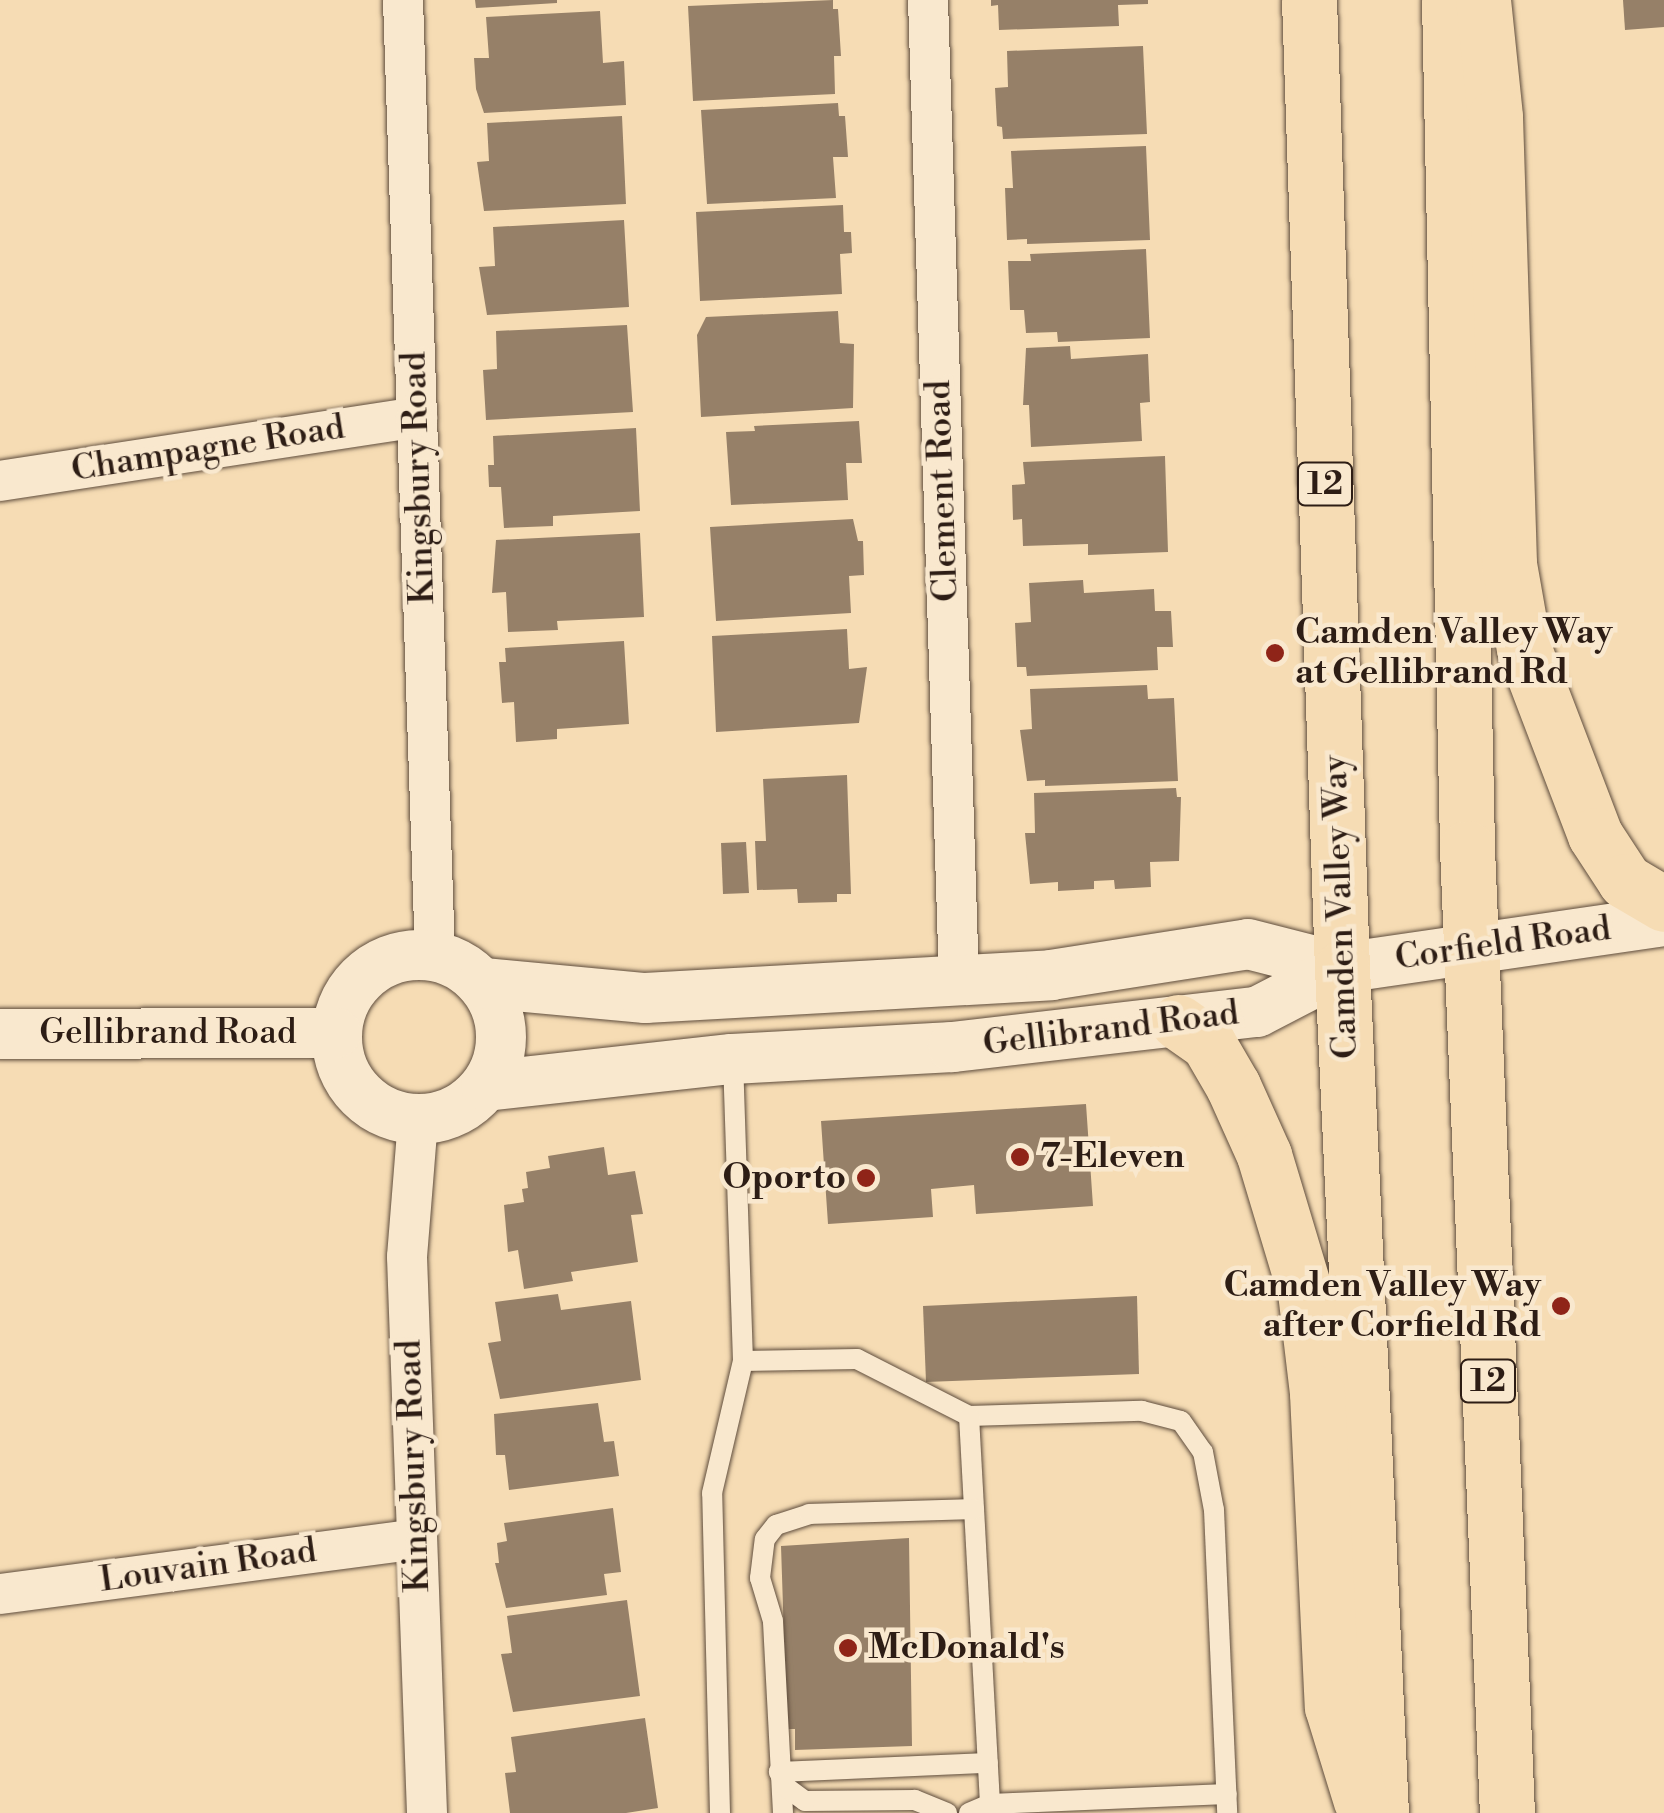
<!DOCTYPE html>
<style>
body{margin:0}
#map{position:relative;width:1664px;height:1813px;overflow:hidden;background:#f6dcb4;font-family:"Libre Bodoni",serif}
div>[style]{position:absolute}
.building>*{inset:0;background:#968068}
.roads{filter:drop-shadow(0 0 2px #5f4d3d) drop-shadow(0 0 2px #5f4d3d)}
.service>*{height:20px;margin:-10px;padding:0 10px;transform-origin:10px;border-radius:10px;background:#f9e8ce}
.minor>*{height:40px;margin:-20px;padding:0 20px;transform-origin:20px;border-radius:20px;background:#f9e8ce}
.tertiary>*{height:50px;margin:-25px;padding:0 25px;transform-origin:25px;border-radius:25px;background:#f9e8ce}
.tertiary>.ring{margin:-25px;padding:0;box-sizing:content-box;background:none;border:50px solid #f9e8ce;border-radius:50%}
.primary>*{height:55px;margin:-27.5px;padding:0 27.5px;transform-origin:27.5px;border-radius:27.5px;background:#f6dcb4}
.dots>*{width:28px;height:28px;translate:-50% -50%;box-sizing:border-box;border:5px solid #f9e8ce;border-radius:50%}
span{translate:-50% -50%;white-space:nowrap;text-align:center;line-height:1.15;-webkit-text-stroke:9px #f9e8ce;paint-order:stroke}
.shield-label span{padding:2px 8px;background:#f9e8ce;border:2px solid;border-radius:8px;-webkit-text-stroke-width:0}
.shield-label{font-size:32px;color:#2d1d15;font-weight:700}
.street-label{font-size:35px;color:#2d1d15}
.poi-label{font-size:35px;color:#2d1d15;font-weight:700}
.left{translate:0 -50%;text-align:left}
.right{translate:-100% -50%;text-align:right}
</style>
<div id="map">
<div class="building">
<div style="clip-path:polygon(475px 0,557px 0,557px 3px,476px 8px)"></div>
<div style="clip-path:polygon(833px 0,833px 9px,838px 9px,841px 56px,834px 56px,835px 94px,693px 101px,688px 6px)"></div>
<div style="clip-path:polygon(991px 0,1148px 0,1148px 4px,1118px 5px,1119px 26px,999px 30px,998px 5px,991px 6px)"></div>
<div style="clip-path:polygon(1623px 0,1664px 0,1664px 27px,1625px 30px)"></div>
<div style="clip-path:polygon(600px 11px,603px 63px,624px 61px,626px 105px,484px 113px,476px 89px,474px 58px,489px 58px,486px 17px)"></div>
<div style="clip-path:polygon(1143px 46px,1147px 134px,1003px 139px,1002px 127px,997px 126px,995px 88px,1008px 87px,1007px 51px)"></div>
<div style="clip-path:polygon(838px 103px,839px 116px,845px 116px,848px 157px,833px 157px,836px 198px,707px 204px,701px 110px)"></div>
<div style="clip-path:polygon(622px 116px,626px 204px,484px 211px,477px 162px,489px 161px,487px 123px)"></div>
<div style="clip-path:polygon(1146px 146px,1150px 240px,1027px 244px,1027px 239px,1007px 240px,1005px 188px,1013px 188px,1011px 151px)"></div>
<div style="clip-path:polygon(843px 205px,844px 232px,851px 232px,852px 253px,840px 254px,842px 294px,700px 301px,696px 212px)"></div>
<div style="clip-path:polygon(624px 220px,629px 307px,487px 315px,479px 267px,495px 266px,493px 227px)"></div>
<div style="clip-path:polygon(1146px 249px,1150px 338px,1058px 342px,1057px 332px,1026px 333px,1024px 310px,1010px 310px,1008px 261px,1031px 261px,1030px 254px)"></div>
<div style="clip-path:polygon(838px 311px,840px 343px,854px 344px,853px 408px,701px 417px,697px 335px,706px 317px)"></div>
<div style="clip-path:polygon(627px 325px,633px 412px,486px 420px,483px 370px,497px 369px,496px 331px)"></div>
<div style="clip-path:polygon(1070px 346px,1071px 359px,1148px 354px,1150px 402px,1140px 403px,1142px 441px,1031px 447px,1029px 405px,1023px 405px,1026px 348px)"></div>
<div style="clip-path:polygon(859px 421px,862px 463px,846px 463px,848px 500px,731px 505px,726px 432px,755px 431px,754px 426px)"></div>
<div style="clip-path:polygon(636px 428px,640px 511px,553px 516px,553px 526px,504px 528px,501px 487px,489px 487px,488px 465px,494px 465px,493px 436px)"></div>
<div style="clip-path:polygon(1165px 456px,1168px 552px,1088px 555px,1088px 544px,1023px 546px,1022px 519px,1013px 520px,1012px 485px,1025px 484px,1023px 462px)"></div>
<div style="clip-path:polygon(853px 519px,858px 541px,863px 541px,864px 575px,849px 576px,851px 613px,716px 621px,710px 527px)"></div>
<div style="clip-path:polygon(640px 533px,644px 617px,557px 621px,558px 630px,508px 632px,506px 592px,492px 593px,496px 540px)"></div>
<div style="clip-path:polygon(1083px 580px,1084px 593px,1154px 589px,1155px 611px,1171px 611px,1173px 647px,1157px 647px,1158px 670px,1027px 676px,1026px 667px,1017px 667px,1015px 623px,1031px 622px,1029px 583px)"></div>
<div style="clip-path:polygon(847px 629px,849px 669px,867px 667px,859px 723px,716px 732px,712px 636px)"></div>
<div style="clip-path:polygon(624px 641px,629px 724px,557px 729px,557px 739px,516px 742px,514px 702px,502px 703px,499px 662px,506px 662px,505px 648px)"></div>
<div style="clip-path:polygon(1147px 685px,1148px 699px,1174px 698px,1178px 781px,1045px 786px,1045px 780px,1027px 781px,1020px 730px,1032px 729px,1030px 689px)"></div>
<div style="clip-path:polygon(847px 775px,851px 894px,837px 894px,837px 902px,798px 903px,797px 889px,757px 890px,755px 841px,766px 841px,763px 779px)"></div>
<div style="clip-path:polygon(1176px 788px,1177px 797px,1181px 797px,1179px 861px,1150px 862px,1151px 887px,1115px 889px,1114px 880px,1094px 881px,1094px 889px,1058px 891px,1058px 882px,1030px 884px,1025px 833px,1035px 833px,1034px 793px)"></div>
<div style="clip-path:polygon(746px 842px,749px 893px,723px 894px,721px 843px)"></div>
<div style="clip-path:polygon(1086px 1104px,1093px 1206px,976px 1214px,974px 1185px,931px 1189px,933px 1217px,828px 1224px,821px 1121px)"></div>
<div style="clip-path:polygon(604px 1147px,608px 1175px,635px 1171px,643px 1214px,631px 1215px,638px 1262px,571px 1272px,573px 1281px,524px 1289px,518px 1250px,508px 1252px,504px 1205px,524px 1202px,522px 1189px,528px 1188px,526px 1172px,550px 1168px,548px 1156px)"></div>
<div style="clip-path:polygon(558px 1294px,561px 1310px,631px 1301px,641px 1380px,500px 1399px,488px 1343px,501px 1341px,495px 1302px)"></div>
<div style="clip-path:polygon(1137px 1296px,1139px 1374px,926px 1382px,923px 1306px)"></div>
<div style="clip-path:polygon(598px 1403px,604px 1442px,614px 1441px,619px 1476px,509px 1490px,505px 1455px,496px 1455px,494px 1414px)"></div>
<div style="clip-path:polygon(613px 1508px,621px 1572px,604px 1574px,607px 1595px,506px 1608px,495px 1563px,499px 1563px,497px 1543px,507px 1541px,504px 1523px)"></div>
<div style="clip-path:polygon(909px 1538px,912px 1746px,795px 1750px,795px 1729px,787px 1729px,781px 1546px)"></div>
<div style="clip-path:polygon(627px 1600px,640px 1696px,513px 1712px,501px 1654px,512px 1653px,507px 1616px)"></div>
<div style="clip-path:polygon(645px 1718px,658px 1808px,626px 1813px,510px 1813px,505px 1773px,516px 1772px,511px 1737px)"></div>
</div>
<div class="roads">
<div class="service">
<div style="left:743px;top:1361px;width:114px;rotate:-1deg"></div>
<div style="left:857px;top:1359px;width:126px;rotate:27deg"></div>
<div style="left:969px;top:1416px;width:173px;rotate:-1.7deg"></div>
<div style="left:1142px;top:1411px;width:40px;rotate:14.4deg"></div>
<div style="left:1181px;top:1421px;width:38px;rotate:55deg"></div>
<div style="left:1203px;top:1452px;width:59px;rotate:79.3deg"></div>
<div style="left:1214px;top:1510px;width:303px;rotate:87.5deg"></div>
<div style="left:969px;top:1416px;width:389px;rotate:86.9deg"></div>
<div style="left:990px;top:1804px;width:237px;rotate:-2.4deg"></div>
<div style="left:720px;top:1813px;width:320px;rotate:-91.4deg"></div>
<div style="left:712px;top:1493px;width:136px;rotate:-76.8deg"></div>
<div style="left:743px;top:1361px;width:300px;rotate:-91.9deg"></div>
<div style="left:783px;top:1813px;width:192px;rotate:-93deg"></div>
<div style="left:773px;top:1621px;width:45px;rotate:-106.8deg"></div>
<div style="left:760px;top:1578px;width:39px;rotate:-83deg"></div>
<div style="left:765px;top:1539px;width:18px;rotate:-52deg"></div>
<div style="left:776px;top:1525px;width:35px;rotate:-18deg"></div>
<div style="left:809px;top:1514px;width:165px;rotate:-1.7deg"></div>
<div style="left:947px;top:1813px;width:35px;rotate:-158deg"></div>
<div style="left:915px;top:1800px;width:110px;rotate:179.5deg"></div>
<div style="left:805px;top:1801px;width:24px;rotate:-144deg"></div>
<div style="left:786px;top:1787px;width:17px;rotate:-115deg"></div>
<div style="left:779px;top:1772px;width:209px;rotate:-2.5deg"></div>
<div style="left:969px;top:1813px;width:23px;rotate:-23deg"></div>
</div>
<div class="minor">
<div style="left:403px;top:0;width:956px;rotate:88.08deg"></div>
<div style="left:928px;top:0;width:982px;rotate:88.19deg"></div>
<div style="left:0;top:481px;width:422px;rotate:-8.7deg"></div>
<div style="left:418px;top:1120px;width:137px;rotate:94.6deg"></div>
<div style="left:407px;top:1257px;width:556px;rotate:87.94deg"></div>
<div style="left:0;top:1594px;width:420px;rotate:-7.5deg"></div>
</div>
<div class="tertiary">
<div class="ring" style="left:337px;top:955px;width:114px;height:114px"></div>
<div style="left:483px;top:983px;width:163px;rotate:5.3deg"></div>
<div style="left:645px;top:998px;width:407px;rotate:-3.2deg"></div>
<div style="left:1051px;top:975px;width:199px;rotate:-8.9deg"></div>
<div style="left:1248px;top:944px;width:97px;rotate:14.3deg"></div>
<div style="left:0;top:1034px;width:336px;rotate:-0.2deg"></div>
<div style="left:486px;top:1086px;width:247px;rotate:-6.3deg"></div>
<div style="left:732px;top:1059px;width:221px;rotate:-3.1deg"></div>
<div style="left:953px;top:1047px;width:306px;rotate:-6.6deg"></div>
<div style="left:1257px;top:1012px;width:96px;rotate:-27.4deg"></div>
<div style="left:1342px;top:968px;width:325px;rotate:-8.3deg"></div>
</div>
<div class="primary">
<div style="left:1309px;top:0;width:969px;rotate:88.05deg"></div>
<div style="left:1342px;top:968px;width:846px;rotate:87.36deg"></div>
<div style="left:1449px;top:0;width:848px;rotate:88.78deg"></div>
<div style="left:1467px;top:848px;width:966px;rotate:87.63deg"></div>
<div style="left:1483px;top:0;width:118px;rotate:84.1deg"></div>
<div style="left:1495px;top:117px;width:447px;rotate:88.2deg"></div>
<div style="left:1509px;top:564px;width:86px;rotate:80deg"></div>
<div style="left:1524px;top:649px;width:199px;rotate:69.1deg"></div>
<div style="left:1595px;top:835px;width:55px;rotate:56.9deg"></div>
<div style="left:1625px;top:881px;width:45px;rotate:30.5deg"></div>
<div style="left:1178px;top:1022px;width:37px;rotate:35deg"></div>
<div style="left:1208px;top:1043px;width:50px;rotate:59.8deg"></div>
<div style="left:1233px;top:1086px;width:76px;rotate:65.8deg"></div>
<div style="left:1264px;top:1155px;width:143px;rotate:73.3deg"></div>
<div style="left:1305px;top:1292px;width:102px;rotate:83.2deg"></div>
<div style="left:1317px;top:1393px;width:314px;rotate:87.3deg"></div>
<div style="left:1332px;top:1707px;width:98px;rotate:72.9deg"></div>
</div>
</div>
<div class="dots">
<div style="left:1275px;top:653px;background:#8f2418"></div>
<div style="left:1020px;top:1157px;background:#8f2418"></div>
<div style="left:866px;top:1178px;background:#8f2418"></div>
<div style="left:1561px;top:1306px;background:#8f2418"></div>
<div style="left:848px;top:1648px;background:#8f2418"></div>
</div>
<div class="shield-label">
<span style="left:1325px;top:484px">12</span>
<span style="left:1488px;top:1381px">12</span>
</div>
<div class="street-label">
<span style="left:208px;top:449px;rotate:-9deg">Champagne Road</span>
<span style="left:419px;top:478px;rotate:-92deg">Kingsbury Road</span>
<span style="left:943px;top:491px;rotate:-92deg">Clement Road</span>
<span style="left:1341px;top:907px;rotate:-92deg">Camden Valley Way</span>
<span style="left:1503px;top:944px;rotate:-8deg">Corfield Road</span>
<span style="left:1111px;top:1029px;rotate:-7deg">Gellibrand Road</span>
<span style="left:168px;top:1033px">Gellibrand Road</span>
<span style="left:414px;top:1466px;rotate:-92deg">Kingsbury Road</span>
<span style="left:208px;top:1566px;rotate:-8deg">Louvain Road</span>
</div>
<div class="poi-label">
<span class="left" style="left:1295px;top:653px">Camden Valley Way<br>at Gellibrand Rd</span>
<span class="left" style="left:1040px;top:1157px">7-Eleven</span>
<span class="right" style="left:846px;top:1178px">Oporto</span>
<span class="right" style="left:1541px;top:1306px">Camden Valley Way<br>after Corfield Rd</span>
<span class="left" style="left:868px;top:1648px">McDonald's</span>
</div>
</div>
